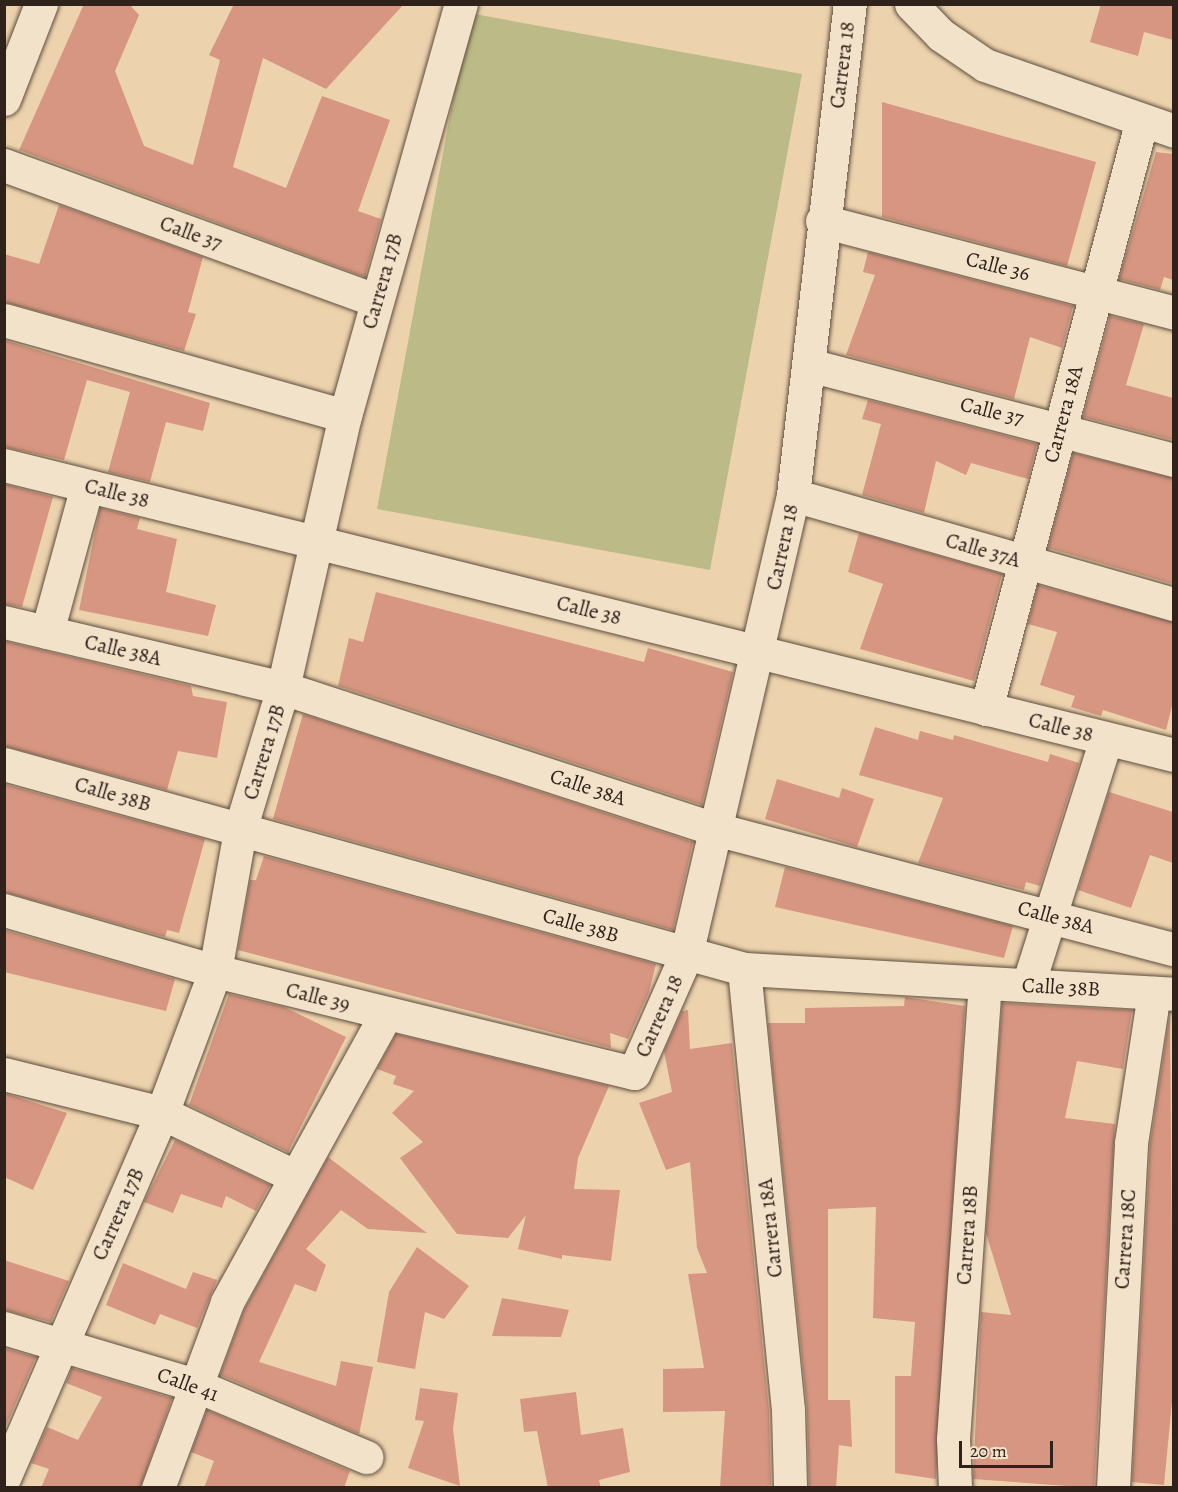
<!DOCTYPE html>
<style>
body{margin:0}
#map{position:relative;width:1178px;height:1492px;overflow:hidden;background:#edd3ad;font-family:Alegreya,serif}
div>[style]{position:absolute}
.green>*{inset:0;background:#bcbb87}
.building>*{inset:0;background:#d69681}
.roads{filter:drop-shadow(0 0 2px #5e4e3f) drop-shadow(0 0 2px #5e4e3f)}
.minor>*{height:33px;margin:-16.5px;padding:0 16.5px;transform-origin:16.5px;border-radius:16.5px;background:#f3e2ca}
span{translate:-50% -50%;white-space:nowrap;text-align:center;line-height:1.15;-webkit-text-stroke:5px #f3e2ca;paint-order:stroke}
.street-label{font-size:21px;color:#2e221a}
.frame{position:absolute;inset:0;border:6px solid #2e221a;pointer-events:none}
.scale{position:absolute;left:959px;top:1441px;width:94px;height:27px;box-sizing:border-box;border:3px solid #2e221a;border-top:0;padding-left:8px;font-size:18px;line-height:21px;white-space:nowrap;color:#2e221a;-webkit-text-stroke:4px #f3e2ca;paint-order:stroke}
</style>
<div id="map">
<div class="green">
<div style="clip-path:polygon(469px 13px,802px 74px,710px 570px,377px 509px)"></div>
</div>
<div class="building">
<div style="clip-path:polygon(84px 4px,129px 4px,139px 15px,115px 71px,144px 146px,193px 165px,220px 60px,209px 55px,234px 4px,404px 4px,326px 89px,263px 58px,233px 167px,286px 188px,322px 96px,390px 120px,358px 211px,381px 219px,365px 277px,19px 150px)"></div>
<div style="clip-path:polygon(1101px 4px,1173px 4px,1173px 40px,1144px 32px,1138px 56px,1090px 42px)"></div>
<div style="clip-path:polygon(882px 102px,1096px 162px,1067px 266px,882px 217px)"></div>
<div style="clip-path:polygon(1156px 152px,1173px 154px,1173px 280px,1164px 277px,1160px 290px,1119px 279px)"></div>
<div style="clip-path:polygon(59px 205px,203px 257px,188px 312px,196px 314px,184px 351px,4px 302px,4px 254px,39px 264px)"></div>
<div style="clip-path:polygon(868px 252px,1073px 306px,1062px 348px,1030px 337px,1014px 399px,846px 355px,875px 275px,863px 272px)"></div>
<div style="clip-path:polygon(1110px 316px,1144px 324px,1126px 385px,1173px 398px,1173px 440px,1083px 417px)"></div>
<div style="clip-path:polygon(4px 340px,210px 403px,203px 431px,166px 422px,150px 482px,108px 472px,130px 392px,87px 380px,64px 460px,4px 447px)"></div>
<div style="clip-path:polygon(868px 400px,1037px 444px,1028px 479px,971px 463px,966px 475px,936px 461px,924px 513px,862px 495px,881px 424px,862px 419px)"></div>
<div style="clip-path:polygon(1073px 453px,1173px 478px,1173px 584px,1048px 548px)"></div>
<div style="clip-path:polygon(4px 484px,53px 497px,22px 607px,4px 604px)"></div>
<div style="clip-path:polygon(100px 508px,140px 518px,137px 529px,177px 539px,166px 592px,216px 605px,208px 636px,79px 610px)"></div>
<div style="clip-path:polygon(859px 533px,1002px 574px,974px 681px,860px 649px,883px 584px,848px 572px)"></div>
<div style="clip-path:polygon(1038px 585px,1173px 622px,1173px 702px,1166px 730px,1103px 710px,1101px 716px,1071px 707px,1075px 696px,1040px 685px,1057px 632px,1028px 624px)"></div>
<div style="clip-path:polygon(376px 592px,644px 662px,648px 648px,733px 672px,702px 805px,338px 686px,349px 638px,363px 642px)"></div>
<div style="clip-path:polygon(4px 641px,191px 686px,193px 696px,227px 702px,217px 758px,178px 751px,167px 790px,4px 746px)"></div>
<div style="clip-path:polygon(303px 714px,693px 842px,673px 930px,273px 819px)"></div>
<div style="clip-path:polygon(875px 727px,918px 740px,920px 731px,953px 740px,954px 735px,1048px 762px,1050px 754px,1079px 763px,1040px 886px,1026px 882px,1024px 890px,918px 863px,943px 798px,859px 775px)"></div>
<div style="clip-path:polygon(777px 779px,839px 798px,842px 788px,874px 799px,857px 847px,765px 819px)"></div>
<div style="clip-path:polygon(4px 784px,205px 839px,179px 933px,167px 930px,165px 937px,4px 892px)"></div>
<div style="clip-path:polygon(1109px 792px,1173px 812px,1173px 863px,1150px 855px,1131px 908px,1078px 890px)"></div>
<div style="clip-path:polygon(264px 856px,656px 964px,649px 992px,628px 1039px,610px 1033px,611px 1048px,238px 950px,250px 880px,256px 880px)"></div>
<div style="clip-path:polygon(785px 867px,1013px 926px,1004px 958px,775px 907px)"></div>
<div style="clip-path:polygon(4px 930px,175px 979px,166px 1011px,4px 972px)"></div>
<div style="clip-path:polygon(229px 994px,284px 1007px,346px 1037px,288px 1152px,189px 1105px)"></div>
<div style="clip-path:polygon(905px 997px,965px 1006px,936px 1479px,895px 1473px,895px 1376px,911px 1376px,915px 1322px,873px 1318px,876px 1207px,828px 1209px,828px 1400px,850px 1400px,852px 1447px,839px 1445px,836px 1488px,809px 1488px,807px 1408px,768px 1023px,805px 1023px,805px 1008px,904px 1006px)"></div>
<div style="clip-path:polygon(1002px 1003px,1132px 1010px,1123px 1069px,1077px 1061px,1065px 1118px,1115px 1124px,1094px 1488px,973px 1479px,981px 1312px,1011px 1315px,986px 1233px)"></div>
<div style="clip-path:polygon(688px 1010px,690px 1049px,732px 1043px,769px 1411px,771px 1485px,763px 1488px,720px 1488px,725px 1411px,663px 1412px,663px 1369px,704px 1368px,688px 1274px,707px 1273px,697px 1248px,690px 1162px,666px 1170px,639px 1103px,672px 1092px,664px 1051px,682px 1011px)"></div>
<div style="clip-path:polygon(1170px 1013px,1173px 1391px,1164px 1485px,1132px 1482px,1150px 1145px)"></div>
<div style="clip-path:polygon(396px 1034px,609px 1086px,578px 1158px,574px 1189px,620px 1190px,611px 1261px,562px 1255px,562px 1259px,518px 1249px,526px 1215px,508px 1238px,457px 1234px,400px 1158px,423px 1142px,392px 1113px,414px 1091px,393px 1084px,396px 1076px,377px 1069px)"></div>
<div style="clip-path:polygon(4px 1093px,67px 1113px,33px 1190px,4px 1177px)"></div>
<div style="clip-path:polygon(175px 1140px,270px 1185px,256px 1211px,226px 1196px,222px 1208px,181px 1194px,173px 1213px,144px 1202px)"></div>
<div style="clip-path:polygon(328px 1157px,427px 1233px,368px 1229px,341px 1210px,306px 1249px,326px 1265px,316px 1292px,295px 1284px,259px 1362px,336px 1386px,341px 1361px,373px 1367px,359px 1434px,220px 1375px,244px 1310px)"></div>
<div style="clip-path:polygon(417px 1247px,469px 1286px,444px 1319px,425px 1312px,415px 1369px,377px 1362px,389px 1292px)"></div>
<div style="clip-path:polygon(4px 1260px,69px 1281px,51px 1322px,4px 1310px)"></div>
<div style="clip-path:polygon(123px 1263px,186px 1289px,193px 1272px,217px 1280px,197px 1328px,160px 1314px,155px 1325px,106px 1305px)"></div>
<div style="clip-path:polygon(502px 1298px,569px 1310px,561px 1337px,492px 1336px)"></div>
<div style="clip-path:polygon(4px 1348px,36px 1357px,4px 1430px)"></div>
<div style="clip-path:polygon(72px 1368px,172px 1398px,140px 1488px,41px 1488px,49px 1469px,31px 1463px,47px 1427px,78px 1440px,102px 1397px,66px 1383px)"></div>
<div style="clip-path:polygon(420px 1388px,458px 1393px,453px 1429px,460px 1486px,408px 1468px,424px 1421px,415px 1420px)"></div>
<div style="clip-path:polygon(576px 1392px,581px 1435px,623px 1428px,630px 1472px,599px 1480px,601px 1488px,548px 1488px,537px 1431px,524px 1432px,520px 1399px)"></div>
<div style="clip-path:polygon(207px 1410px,350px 1471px,344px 1488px,204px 1488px,214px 1461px,191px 1452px)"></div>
</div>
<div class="roads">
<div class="minor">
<div style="left:911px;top:4px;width:43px;rotate:45.9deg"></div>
<div style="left:941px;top:35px;width:53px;rotate:34.3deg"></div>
<div style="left:985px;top:65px;width:200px;rotate:19.2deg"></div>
<div style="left:4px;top:99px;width:102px;rotate:-68.7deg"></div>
<div style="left:4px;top:165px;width:397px;rotate:20deg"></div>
<div style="left:822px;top:221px;width:364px;rotate:14.6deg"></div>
<div style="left:4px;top:320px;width:354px;rotate:15.7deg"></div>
<div style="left:809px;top:365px;width:377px;rotate:14.6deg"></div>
<div style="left:4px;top:465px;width:1205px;rotate:13.92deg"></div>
<div style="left:793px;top:495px;width:396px;rotate:16deg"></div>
<div style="left:4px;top:622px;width:287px;rotate:13.3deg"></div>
<div style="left:283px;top:688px;width:454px;rotate:18.1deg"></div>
<div style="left:715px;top:829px;width:474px;rotate:14.7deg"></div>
<div style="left:47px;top:632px;width:151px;rotate:-74.7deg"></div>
<div style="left:986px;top:709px;width:609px;rotate:-75.17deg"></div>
<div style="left:4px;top:764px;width:768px;rotate:15.48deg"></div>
<div style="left:744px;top:969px;width:431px;rotate:3.3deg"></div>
<div style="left:4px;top:910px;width:220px;rotate:16.1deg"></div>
<div style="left:215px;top:971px;width:431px;rotate:13.7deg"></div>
<div style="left:634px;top:1073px;width:129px;rotate:-66.2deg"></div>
<div style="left:686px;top:955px;width:472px;rotate:-76.9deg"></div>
<div style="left:793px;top:495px;width:494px;rotate:-83.4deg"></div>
<div style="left:744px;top:969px;width:443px;rotate:84.3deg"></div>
<div style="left:788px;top:1410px;width:78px;rotate:88.5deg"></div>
<div style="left:1028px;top:985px;width:258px;rotate:-72.4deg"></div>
<div style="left:4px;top:1074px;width:163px;rotate:13.9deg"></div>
<div style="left:162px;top:1113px;width:146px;rotate:25.5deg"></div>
<div style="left:4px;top:1328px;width:199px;rotate:16.6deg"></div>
<div style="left:195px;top:1385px;width:186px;rotate:22.8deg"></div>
<div style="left:4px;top:1478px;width:398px;rotate:-66.6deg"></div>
<div style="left:162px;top:1113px;width:152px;rotate:-69.5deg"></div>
<div style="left:215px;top:971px;width:143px;rotate:-79.9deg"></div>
<div style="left:240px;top:830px;width:148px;rotate:-73.2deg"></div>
<div style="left:283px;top:688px;width:279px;rotate:-77.2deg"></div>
<div style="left:345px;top:416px;width:428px;rotate:-74.3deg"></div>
<div style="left:158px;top:1488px;width:198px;rotate:-69.6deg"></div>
<div style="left:227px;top:1302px;width:329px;rotate:-61.1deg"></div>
<div style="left:955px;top:1488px;width:49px;rotate:-92.3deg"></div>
<div style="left:953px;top:1439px;width:457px;rotate:-86deg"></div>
<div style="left:1113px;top:1488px;width:345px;rotate:-87deg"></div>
<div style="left:1131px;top:1143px;width:152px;rotate:-81.3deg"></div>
</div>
</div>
<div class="street-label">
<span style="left:842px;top:65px;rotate:-83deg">Carrera 18</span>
<span style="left:191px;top:233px;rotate:20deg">Calle 37</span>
<span style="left:998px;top:266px;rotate:14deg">Calle 36</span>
<span style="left:382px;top:281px;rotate:-74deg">Carrera 17B</span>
<span style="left:992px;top:411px;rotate:14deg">Calle 37</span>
<span style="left:1063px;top:414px;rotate:-75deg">Carrera 18A</span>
<span style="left:117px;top:493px;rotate:14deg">Calle 38</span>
<span style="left:782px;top:547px;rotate:-78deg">Carrera 18</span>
<span style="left:983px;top:550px;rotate:16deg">Calle 37A</span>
<span style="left:589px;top:610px;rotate:14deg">Calle 38</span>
<span style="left:123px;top:650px;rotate:13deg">Calle 38A</span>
<span style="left:1061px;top:727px;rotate:14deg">Calle 38</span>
<span style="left:264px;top:752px;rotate:-73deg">Carrera 17B</span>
<span style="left:588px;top:787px;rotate:18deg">Calle 38A</span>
<span style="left:113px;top:794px;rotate:16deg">Calle 38B</span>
<span style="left:1056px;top:917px;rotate:15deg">Calle 38A</span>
<span style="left:581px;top:925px;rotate:16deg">Calle 38B</span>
<span style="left:1061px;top:987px;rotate:3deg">Calle 38B</span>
<span style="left:318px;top:997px;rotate:14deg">Calle 39</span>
<span style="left:659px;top:1016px;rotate:-66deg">Carrera 18</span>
<span style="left:118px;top:1214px;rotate:-66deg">Carrera 17B</span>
<span style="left:770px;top:1228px;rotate:-96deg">Carrera 18A</span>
<span style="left:967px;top:1235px;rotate:-86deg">Carrera 18B</span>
<span style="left:1125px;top:1239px;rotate:-86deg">Carrera 18C</span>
<span style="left:188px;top:1384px;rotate:20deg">Calle 41</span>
</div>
<div class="frame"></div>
<div class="scale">20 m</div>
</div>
